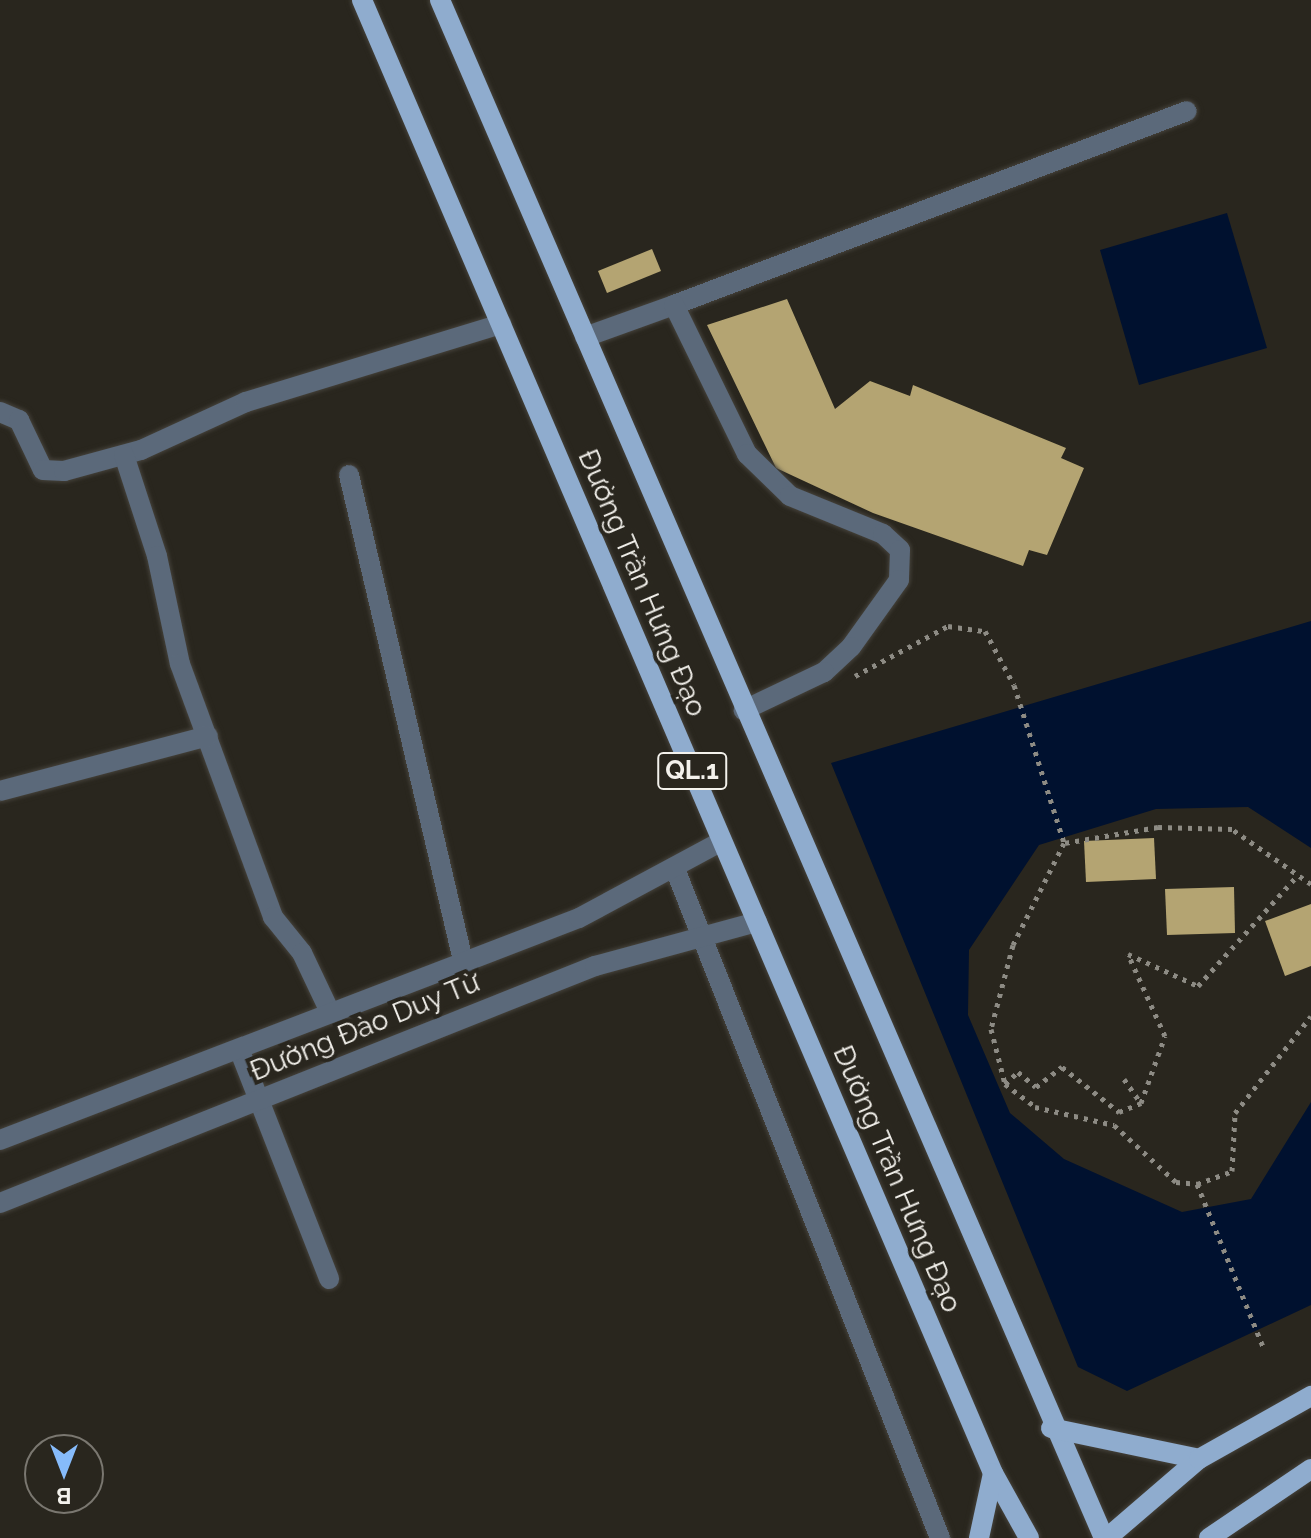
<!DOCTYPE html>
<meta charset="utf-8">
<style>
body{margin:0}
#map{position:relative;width:1311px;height:1538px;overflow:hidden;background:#29261e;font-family:Raleway,sans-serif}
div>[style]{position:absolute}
.water>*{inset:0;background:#00112f}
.building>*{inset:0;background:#b4a472}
.path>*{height:5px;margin-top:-2.5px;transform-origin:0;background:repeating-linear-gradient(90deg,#8d8b84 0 4px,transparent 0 10px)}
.roads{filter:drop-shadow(0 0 2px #45423b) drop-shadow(0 0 2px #45423b)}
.minor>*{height:20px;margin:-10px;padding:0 10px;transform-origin:10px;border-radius:10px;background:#5b697a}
.major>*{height:20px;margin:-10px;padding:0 10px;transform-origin:10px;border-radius:10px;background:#8facce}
span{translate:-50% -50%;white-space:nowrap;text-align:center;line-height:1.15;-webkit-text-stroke:8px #29261e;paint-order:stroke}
.shield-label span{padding:2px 6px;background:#29261e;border:2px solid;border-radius:6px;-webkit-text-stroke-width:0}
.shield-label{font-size:26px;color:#f3f1ec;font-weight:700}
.street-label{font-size:28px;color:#f3f1ec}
.north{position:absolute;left:24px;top:1434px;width:80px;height:80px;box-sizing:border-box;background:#29261e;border:2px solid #7a7770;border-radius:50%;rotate:180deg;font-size:22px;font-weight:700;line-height:32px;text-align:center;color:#f3f1ec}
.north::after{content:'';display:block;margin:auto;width:28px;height:36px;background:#86bbfb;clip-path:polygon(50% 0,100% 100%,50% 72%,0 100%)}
</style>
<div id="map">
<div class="water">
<div style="clip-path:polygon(1227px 213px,1267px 348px,1139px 385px,1100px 250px)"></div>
<div style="clip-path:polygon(1311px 621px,1311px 848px,1248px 807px,1156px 809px,1039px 845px,969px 950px,968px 1015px,1010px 1113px,1064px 1159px,1182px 1212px,1251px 1199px,1311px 1102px,1311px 1305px,1127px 1391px,1078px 1367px,831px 763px)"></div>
</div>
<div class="building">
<div style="clip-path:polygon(652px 249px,661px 271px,607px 293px,598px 271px)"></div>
<div style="clip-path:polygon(787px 299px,835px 409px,870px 381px,910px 396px,913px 385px,1066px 448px,1061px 458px,1084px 468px,1047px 555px,1029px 550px,1023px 566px,873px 513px,776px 468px,707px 325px)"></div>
<div style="clip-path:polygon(1154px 838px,1156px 879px,1086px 882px,1084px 841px)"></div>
<div style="clip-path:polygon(1234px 887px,1235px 933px,1167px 935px,1165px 889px)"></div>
<div style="clip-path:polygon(1311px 904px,1311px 966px,1285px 976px,1265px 921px)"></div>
</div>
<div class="path">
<div style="left:855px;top:676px;width:106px;rotate:-28.3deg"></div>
<div style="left:948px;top:626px;width:37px;rotate:8deg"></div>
<div style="left:985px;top:631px;width:61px;rotate:61.8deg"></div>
<div style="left:1014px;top:685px;width:166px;rotate:72.4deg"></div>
<div style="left:1311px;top:884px;width:96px;rotate:-145.2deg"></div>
<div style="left:1232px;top:829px;width:74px;rotate:-178.5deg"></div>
<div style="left:1158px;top:827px;width:95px;rotate:170.3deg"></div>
<div style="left:1064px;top:843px;width:114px;rotate:116.6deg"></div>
<div style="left:1013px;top:945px;width:87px;rotate:104.7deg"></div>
<div style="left:991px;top:1029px;width:57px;rotate:75.7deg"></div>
<div style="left:1005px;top:1084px;width:38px;rotate:37deg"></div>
<div style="left:1035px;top:1107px;width:81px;rotate:12.8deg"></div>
<div style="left:1114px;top:1125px;width:84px;rotate:42.6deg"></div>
<div style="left:1176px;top:1182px;width:21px;rotate:5deg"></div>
<div style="left:1197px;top:1184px;width:37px;rotate:-20deg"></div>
<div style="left:1232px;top:1171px;width:58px;rotate:-87deg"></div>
<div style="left:1235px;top:1113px;width:123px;rotate:-51.9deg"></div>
<div style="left:1124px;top:1079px;width:29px;rotate:55deg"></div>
<div style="left:1005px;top:1084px;width:18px;rotate:-43deg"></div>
<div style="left:1018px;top:1072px;width:23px;rotate:40deg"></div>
<div style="left:1036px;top:1087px;width:33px;rotate:-38deg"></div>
<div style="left:1062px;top:1067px;width:73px;rotate:38.3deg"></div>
<div style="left:1119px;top:1112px;width:24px;rotate:-22deg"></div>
<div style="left:1141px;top:1103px;width:71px;rotate:-70.3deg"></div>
<div style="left:1165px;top:1036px;width:90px;rotate:-114.3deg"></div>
<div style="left:1128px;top:954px;width:77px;rotate:24.6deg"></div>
<div style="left:1198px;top:986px;width:149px;rotate:-48deg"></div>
<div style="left:1197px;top:1184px;width:178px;rotate:67.9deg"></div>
</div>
<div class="roads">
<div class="minor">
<div style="left:674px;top:305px;width:548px;rotate:-20.71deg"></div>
<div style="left:585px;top:337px;width:95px;rotate:-19.8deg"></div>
<div style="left:674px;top:305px;width:166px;rotate:63.9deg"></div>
<div style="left:747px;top:454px;width:60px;rotate:44.3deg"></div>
<div style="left:790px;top:496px;width:100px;rotate:22.2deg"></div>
<div style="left:883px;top:534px;width:23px;rotate:43deg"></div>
<div style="left:900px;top:550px;width:30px;rotate:92deg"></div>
<div style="left:899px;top:580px;width:82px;rotate:125.6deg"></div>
<div style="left:851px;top:647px;width:37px;rotate:137deg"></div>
<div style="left:824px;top:672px;width:89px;rotate:154.6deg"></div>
<div style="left:0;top:412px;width:21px;rotate:23deg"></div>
<div style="left:19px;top:420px;width:55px;rotate:64.4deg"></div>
<div style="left:43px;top:470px;width:21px;rotate:3deg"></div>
<div style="left:64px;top:471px;width:80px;rotate:-15.3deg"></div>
<div style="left:141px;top:450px;width:115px;rotate:-24.6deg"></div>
<div style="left:246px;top:402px;width:267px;rotate:-17deg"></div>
<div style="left:124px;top:455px;width:106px;rotate:71.9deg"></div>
<div style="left:157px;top:556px;width:110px;rotate:78deg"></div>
<div style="left:180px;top:664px;width:270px;rotate:69.8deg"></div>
<div style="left:273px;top:917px;width:46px;rotate:51.1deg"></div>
<div style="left:302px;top:953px;width:65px;rotate:64.6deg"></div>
<div style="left:349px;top:475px;width:503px;rotate:76.79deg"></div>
<div style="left:0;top:791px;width:215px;rotate:-14.8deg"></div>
<div style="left:675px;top:869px;width:720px;rotate:68.39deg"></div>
<div style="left:239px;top:1049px;width:247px;rotate:68.6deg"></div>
<div style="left:0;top:1140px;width:620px;rotate:-20.98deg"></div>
<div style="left:579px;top:918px;width:162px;rotate:-28.3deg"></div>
<div style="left:0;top:1203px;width:640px;rotate:-21.72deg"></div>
<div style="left:595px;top:966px;width:168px;rotate:-15.2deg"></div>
</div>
<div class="major">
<div style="left:362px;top:0;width:1602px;rotate:66.81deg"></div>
<div style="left:993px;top:1473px;width:74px;rotate:61deg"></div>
<div style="left:440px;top:0;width:1675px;rotate:66.65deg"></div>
<div style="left:1051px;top:1428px;width:151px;rotate:11.8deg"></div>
<div style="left:979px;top:1538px;width:66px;rotate:-77.8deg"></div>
<div style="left:1107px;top:1538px;width:121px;rotate:-40.7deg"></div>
<div style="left:1199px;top:1459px;width:129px;rotate:-29.4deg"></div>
<div style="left:1209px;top:1538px;width:123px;rotate:-34.1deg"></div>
</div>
</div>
<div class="shield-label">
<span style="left:692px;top:771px">QL.1</span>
</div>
<div class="street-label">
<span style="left:642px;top:583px;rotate:67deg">Đường Trần Hưng Đạo</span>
<span style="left:365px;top:1027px;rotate:-22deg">Đường Đào Duy Từ</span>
<span style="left:897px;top:1179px;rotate:67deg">Đường Trần Hưng Đạo</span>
</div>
<div class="north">B</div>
</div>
